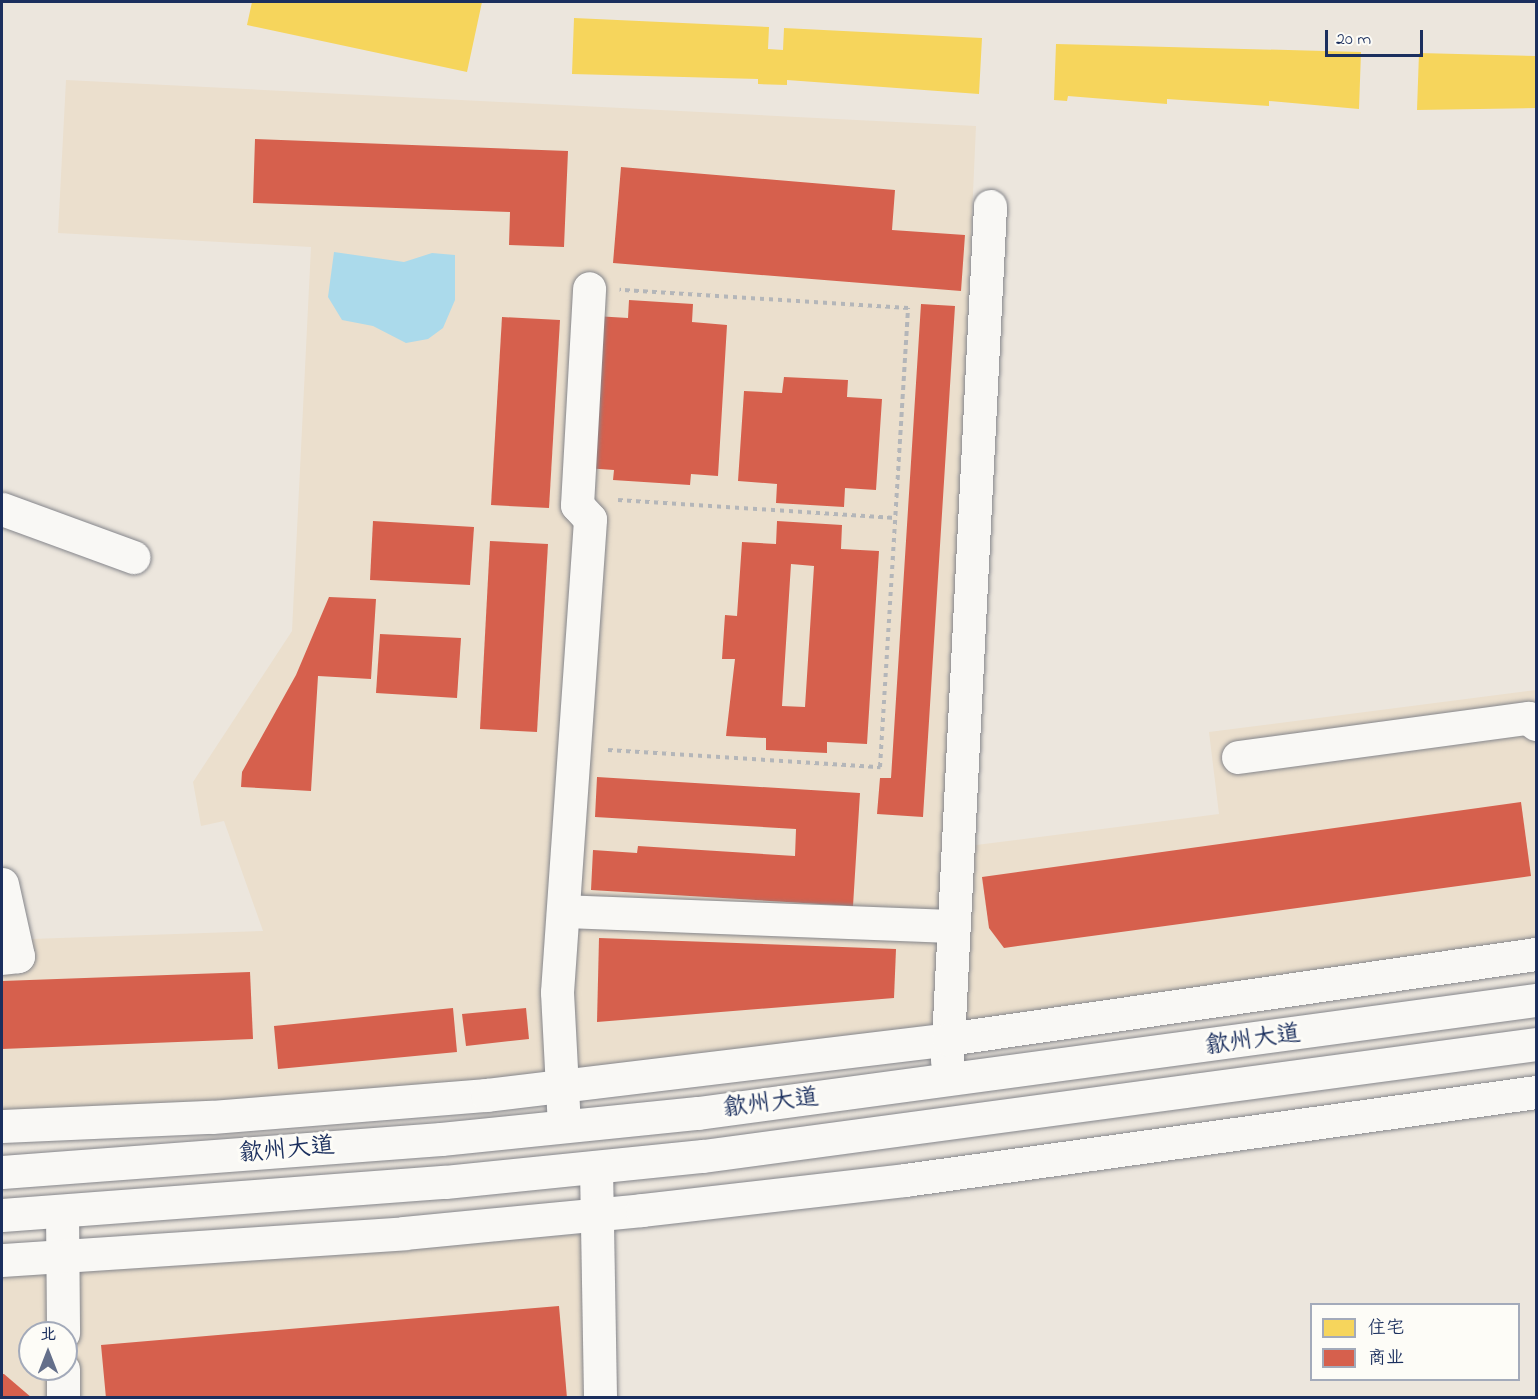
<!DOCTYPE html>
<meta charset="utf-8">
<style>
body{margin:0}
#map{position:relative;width:1538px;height:1399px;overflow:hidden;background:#ece6dd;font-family:"Indie Flower","LXGW WenKai TC",sans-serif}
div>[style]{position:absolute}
.built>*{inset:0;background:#ebdfcd}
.water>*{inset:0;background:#abdaeb}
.homes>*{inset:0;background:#f6d55c}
.shops>*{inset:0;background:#d6604d}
.path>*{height:4px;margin-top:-2px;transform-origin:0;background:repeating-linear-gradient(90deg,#b4b6b9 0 4.5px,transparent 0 9px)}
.roads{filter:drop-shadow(0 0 2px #85868b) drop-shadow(0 0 2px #85868b)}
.minor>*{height:33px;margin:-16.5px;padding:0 16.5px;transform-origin:16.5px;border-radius:16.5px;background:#f9f8f5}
.highway>*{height:33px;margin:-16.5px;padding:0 16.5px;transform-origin:16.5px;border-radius:16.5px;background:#f9f8f5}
span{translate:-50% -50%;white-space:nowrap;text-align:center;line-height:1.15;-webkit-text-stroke:6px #fdfcf7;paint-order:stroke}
.street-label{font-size:24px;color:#1b2f5e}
.frame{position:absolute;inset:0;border:3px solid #1b2f5e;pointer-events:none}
.legend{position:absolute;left:1310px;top:1303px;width:210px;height:78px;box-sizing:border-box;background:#fdfcf7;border:2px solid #a3aaba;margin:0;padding:8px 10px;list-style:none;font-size:18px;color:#1b2f5e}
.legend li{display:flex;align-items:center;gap:12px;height:30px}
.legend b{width:30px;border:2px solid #a3aaba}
.north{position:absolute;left:18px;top:1321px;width:60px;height:60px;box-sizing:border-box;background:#fdfcf7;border:2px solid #a3aaba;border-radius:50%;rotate:0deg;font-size:16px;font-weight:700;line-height:24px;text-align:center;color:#1b2f5e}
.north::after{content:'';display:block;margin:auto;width:21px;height:27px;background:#646f8a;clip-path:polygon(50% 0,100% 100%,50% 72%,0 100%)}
.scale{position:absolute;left:1325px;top:30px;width:98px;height:27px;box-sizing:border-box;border:3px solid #1b2f5e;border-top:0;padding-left:8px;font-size:18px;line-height:21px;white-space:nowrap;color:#1b2f5e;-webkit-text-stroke:4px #fdfcf7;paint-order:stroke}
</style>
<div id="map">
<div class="built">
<div style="clip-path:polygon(66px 80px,976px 126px,944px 844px,976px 845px,1219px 814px,1209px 732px,1536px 690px,1536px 945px,538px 1077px,2px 1117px,2px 940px,263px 931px,224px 821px,201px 826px,193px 782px,292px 631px,311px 247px,58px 233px)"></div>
<div style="clip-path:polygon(evenodd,613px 1232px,618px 1397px,2px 1397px,2px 1276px,613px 1232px,30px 1333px,66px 1333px,66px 1369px,30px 1369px,30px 1333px)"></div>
</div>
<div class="water">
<div style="clip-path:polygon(334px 252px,404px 262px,432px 253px,455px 255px,455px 300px,443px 328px,428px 339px,406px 343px,373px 326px,342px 320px,328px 297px)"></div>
</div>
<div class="homes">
<div style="clip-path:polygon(252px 2px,482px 2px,467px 72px,247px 25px)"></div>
<div style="clip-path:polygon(574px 18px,769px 27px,768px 49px,783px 50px,784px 28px,982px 38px,979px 94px,787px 80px,787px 85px,758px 84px,758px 79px,572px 74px)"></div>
<div style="clip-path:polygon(1056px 44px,1361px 52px,1359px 109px,1269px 101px,1269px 106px,1167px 99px,1167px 104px,1068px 96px,1067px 101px,1054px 100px)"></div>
<div style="clip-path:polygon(1419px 53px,1536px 56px,1536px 108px,1417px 110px)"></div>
</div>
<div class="shops">
<div style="clip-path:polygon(255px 139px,568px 151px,564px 247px,509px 245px,510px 212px,253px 203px)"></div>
<div style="clip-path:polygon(621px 167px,895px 190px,892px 230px,965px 235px,961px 291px,613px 263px)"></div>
<div style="clip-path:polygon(629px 300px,693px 304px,692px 322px,727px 325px,718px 476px,691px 474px,690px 485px,613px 480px,614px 470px,585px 468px,595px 316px,628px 318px)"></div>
<div style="clip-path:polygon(921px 304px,955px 306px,923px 817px,877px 814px,880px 778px,891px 778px)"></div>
<div style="clip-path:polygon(502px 317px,560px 320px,549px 508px,491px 505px)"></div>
<div style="clip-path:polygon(784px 377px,848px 380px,847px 397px,882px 399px,876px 490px,845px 488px,844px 507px,776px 503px,777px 484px,738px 481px,744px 391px,782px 393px)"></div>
<div style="clip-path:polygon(373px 521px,474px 527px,470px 585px,370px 580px)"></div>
<div style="clip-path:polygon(evenodd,777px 521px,842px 525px,841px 549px,879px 551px,867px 744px,827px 742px,827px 753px,766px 750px,766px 738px,726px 736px,735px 659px,722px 659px,725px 615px,737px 616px,742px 542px,776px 544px,777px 521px,791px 564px,814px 566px,805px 707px,782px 706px,791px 564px)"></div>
<div style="clip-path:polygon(490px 541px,548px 544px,537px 732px,480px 729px)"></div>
<div style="clip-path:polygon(329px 597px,376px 599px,371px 679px,318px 676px,311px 791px,241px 787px,242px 772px,296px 675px)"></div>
<div style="clip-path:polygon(380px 634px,461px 638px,457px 698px,376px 693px)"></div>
<div style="clip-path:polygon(597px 777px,860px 793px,853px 906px,591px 890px,593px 850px,637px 853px,638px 846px,795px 856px,796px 829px,595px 817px)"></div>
<div style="clip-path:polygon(1521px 802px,1531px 876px,1004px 948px,989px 928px,982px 877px)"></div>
<div style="clip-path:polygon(599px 938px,896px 949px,894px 998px,597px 1022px)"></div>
<div style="clip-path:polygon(250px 972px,253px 1039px,2px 1049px,2px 981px)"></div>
<div style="clip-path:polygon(453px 1008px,457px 1052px,278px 1069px,274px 1026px)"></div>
<div style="clip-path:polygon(526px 1008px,529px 1039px,466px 1046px,462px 1014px)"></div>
<div style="clip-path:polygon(559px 1306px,567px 1398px,106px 1398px,101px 1345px)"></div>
<div style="clip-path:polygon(2px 1374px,4px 1374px,32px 1398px,2px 1398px)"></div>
</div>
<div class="path">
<div style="left:618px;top:500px;width:278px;rotate:3.7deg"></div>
<div style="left:608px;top:750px;width:273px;rotate:3.6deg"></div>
<div style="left:880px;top:767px;width:460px;rotate:-86.5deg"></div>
<div style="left:908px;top:308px;width:289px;rotate:-176.4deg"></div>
</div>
<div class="roads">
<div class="minor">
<div style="left:2px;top:509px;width:140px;rotate:20.1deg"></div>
<div style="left:1238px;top:757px;width:293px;rotate:-7.7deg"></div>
<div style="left:1528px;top:718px;width:10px;rotate:37deg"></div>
<div style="left:2px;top:884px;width:74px;rotate:77.5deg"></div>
<div style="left:18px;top:956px;width:16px;rotate:173deg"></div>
<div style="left:563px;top:911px;width:391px;rotate:2.2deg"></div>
<div style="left:947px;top:1061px;width:856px;rotate:-87.12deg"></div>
<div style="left:2px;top:1126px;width:210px;rotate:-2.5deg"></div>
<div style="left:212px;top:1117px;width:276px;rotate:-4.6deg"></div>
<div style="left:487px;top:1095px;width:464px;rotate:-6.9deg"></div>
<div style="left:948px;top:1039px;width:594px;rotate:-8.23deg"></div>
<div style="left:564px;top:1126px;width:134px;rotate:-93deg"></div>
<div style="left:557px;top:992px;width:474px;rotate:-86deg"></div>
<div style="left:590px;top:519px;width:19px;rotate:-133deg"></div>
<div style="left:577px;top:505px;width:217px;rotate:-86.8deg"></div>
<div style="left:596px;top:1167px;width:231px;rotate:89deg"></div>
<div style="left:62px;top:1211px;width:122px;rotate:89.5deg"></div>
<div style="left:2px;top:1260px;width:403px;rotate:-3.8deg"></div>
<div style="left:404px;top:1233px;width:239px;rotate:-5.5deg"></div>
<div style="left:642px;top:1210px;width:265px;rotate:-6.5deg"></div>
<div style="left:905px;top:1180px;width:637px;rotate:-7.94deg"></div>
<div style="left:63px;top:1369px;width:29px;rotate:90deg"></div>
</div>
<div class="highway">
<div style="left:2px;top:1172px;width:440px;rotate:-4.3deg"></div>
<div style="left:441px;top:1139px;width:258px;rotate:-5.8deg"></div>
<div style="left:698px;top:1113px;width:846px;rotate:-7.68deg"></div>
<div style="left:2px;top:1215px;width:444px;rotate:-4.3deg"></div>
<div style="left:445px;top:1182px;width:259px;rotate:-5.8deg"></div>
<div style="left:703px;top:1156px;width:840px;rotate:-7.66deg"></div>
</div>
</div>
<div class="street-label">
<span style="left:1253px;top:1041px;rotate:-8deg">歙州大道</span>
<span style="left:771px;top:1104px;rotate:-7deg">歙州大道</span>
<span style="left:287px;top:1151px;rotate:-5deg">歙州大道</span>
</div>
<div class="frame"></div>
<ul class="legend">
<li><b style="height:16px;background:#f6d55c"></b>住宅</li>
<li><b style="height:16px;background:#d6604d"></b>商业</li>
</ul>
<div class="north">北</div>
<div class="scale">20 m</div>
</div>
